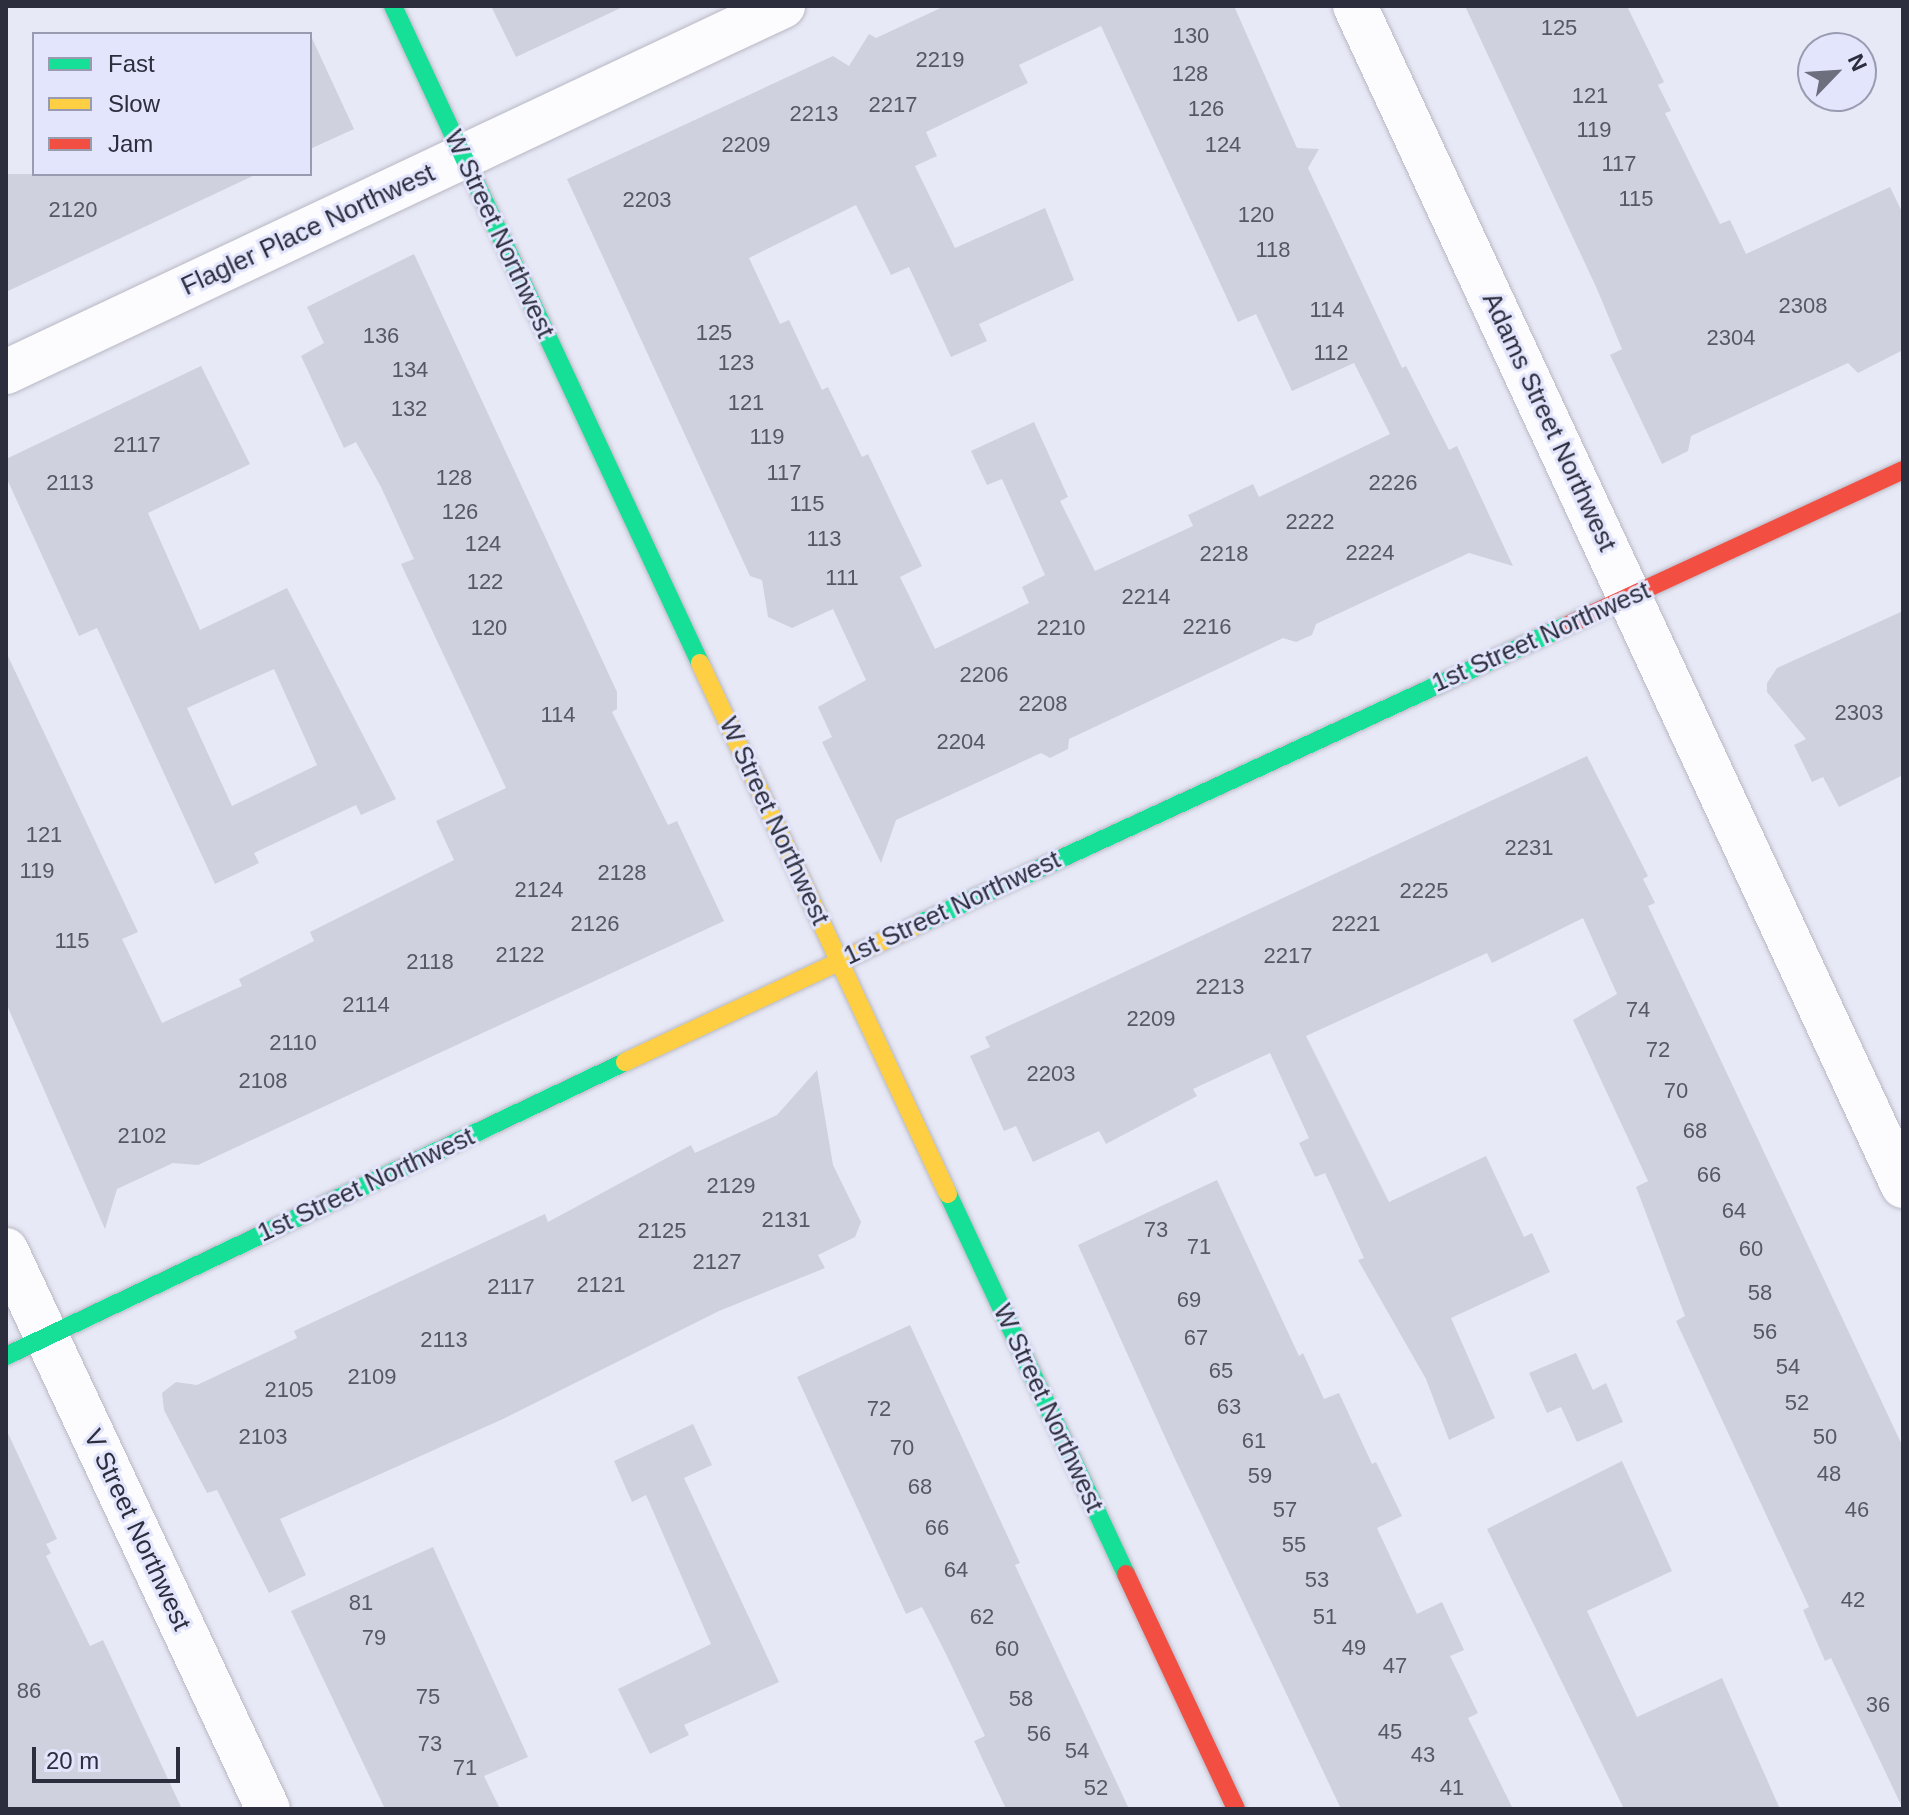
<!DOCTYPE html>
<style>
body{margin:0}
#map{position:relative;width:1909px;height:1815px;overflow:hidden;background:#e8e9f6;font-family:Helvetica,sans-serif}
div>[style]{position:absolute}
.building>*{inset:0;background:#d0d1de}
.roads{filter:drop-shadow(0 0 2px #b7b8c4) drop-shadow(0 0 2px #b7b8c4)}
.street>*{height:44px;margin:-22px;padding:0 22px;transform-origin:22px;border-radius:22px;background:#fcfcfe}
.fast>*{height:18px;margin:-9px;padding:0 9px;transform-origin:9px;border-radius:9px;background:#16e098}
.slow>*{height:18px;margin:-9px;padding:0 9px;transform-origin:9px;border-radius:9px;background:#ffcf43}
.jam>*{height:18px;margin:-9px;padding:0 9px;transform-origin:9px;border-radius:9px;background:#f24e42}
span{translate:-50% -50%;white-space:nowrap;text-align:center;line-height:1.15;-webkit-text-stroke:6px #e2e5fc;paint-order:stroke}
.number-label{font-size:22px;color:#565866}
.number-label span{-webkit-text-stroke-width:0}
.street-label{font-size:26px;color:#2c2e3d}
.frame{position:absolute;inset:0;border:8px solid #2c2e3d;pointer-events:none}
.legend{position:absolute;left:32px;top:32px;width:280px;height:144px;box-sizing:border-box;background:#e2e5fc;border:2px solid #999cb0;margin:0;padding:10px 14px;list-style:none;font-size:24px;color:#2c2e3d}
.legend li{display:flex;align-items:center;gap:16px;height:40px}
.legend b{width:40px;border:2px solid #999cb0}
.north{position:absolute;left:1797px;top:32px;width:80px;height:80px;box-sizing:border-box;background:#e2e5fc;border:2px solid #999cb0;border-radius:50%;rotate:65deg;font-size:22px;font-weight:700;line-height:32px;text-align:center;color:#2c2e3d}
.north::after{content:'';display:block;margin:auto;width:28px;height:36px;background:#6e6f7e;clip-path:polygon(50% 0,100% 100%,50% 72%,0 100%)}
.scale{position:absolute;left:32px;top:1747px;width:148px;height:36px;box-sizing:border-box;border:4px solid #2c2e3d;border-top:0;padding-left:10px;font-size:24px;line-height:28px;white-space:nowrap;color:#2c2e3d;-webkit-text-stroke:6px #e2e5fc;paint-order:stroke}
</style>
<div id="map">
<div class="building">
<div style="clip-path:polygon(491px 6px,625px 6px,516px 57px)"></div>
<div style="clip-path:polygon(evenodd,945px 6px,1234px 6px,1297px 148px,1319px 149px,1308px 168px,1402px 368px,1406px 366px,1449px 450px,1457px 446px,1513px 566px,1469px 553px,1316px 624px,1312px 635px,1296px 642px,1283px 638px,1203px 676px,1069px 739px,1068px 749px,1050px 758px,1041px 753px,896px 820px,881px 863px,822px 742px,832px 737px,818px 707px,866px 680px,833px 609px,792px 628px,768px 617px,762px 580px,750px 576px,567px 179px,833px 56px,849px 66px,869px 34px,876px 38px,945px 6px,1101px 26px,1238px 322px,1256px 314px,1292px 391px,1354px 363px,1390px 434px,1259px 497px,1253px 484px,1188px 515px,1193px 526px,1095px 571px,1060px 501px,1068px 497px,1034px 422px,971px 451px,987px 485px,1002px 479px,1045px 575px,1022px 587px,1029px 603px,935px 649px,900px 577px,922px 566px,901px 523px,868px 454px,862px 457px,828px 387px,822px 390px,789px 320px,780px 324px,749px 258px,856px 205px,891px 275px,909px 267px,951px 357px,987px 341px,979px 324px,1074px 280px,1045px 208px,955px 248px,915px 166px,937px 156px,926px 132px,1028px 83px,1019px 65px,1101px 26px)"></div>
<div style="clip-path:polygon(1465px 6px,1627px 6px,1664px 82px,1658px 85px,1671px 111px,1665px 113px,1720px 224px,1730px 220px,1746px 254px,1890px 187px,1903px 214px,1903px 350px,1858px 373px,1848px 363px,1691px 436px,1688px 451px,1662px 464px,1610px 355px,1622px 349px,1597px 289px)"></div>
<div style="clip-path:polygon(310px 34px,354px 129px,310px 149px)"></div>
<div style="clip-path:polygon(6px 174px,257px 174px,6px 292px)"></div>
<div style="clip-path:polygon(414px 254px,617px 692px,617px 709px,612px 712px,668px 825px,677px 821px,724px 921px,198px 1165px,173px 1163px,117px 1189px,105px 1229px,6px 1003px,6px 652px,138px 932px,122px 939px,162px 1023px,242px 986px,239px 979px,314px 941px,310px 932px,454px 860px,436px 821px,506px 788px,401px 564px,414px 559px,381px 487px,356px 442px,344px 448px,301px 356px,324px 343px,307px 307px)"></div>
<div style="clip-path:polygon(evenodd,201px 366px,250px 464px,148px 513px,200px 630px,287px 588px,396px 799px,361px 815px,356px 805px,254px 853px,259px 863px,215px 884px,97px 628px,79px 636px,6px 477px,6px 459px,201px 366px,274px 669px,317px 765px,232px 806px,187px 708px,274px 669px)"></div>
<div style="clip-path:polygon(1903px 611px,1903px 775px,1839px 807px,1823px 777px,1812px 782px,1794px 745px,1806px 739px,1767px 692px,1767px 683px,1777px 668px)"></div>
<div style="clip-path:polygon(1587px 756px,1648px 876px,1643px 879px,1655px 903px,1648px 906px,1903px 1447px,1903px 1809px,1831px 1658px,1825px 1661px,1803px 1610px,1809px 1607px,1676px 1321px,1685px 1316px,1636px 1187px,1648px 1181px,1573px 1020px,1617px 994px,1583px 918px,1492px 963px,1487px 953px,1306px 1036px,1389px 1202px,1486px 1156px,1524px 1237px,1532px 1233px,1550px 1272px,1451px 1318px,1495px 1418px,1449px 1440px,1426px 1379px,1358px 1260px,1364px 1258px,1325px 1173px,1315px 1177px,1299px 1143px,1309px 1138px,1270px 1053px,1193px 1089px,1197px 1096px,1106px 1144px,1099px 1131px,1033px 1162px,1016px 1126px,1004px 1131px,970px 1056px,990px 1047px,985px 1037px)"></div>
<div style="clip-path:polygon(817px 1070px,833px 1165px,861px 1222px,855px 1237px,818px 1255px,825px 1268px,719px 1311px,503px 1419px,280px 1519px,306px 1575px,269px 1593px,217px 1490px,207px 1493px,164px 1410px,162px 1393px,176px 1382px,197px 1385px,297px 1338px,294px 1331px,545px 1214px,548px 1222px,691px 1145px,695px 1153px,777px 1115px)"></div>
<div style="clip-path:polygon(1217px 1180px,1299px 1356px,1303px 1353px,1324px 1399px,1339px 1393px,1372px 1464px,1376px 1462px,1402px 1516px,1377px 1528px,1417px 1614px,1442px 1602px,1464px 1650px,1450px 1656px,1478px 1713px,1468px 1718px,1513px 1809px,1341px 1809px,1174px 1457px,1078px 1245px)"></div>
<div style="clip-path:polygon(910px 1325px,1020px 1563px,1015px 1565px,1129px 1809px,1006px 1809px,974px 1741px,985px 1736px,946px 1654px,922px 1607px,906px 1614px,797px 1377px)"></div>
<div style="clip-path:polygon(1576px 1353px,1593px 1390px,1606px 1383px,1623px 1422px,1577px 1442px,1561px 1407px,1547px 1413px,1529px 1373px)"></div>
<div style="clip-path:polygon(693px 1424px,712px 1465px,684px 1478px,779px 1682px,684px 1725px,689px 1735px,650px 1754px,618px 1689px,711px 1644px,646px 1495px,632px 1502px,614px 1461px)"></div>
<div style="clip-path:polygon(6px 1429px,57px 1539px,46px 1544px,51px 1553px,46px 1556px,90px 1646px,103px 1640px,182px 1809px,6px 1809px)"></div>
<div style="clip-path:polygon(1622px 1461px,1672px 1571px,1587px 1611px,1637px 1717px,1722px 1678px,1780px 1809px,1624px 1809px,1487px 1529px)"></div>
<div style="clip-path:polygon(433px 1547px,528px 1757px,484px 1776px,500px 1809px,385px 1809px,291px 1611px)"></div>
</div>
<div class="roads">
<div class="street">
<div style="left:1355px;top:6px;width:1301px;rotate:65.09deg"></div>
<div style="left:6px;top:372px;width:859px;rotate:-25.22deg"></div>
<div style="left:6px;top:1250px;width:617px;rotate:64.89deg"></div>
</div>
<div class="fast">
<div style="left:393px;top:6px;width:725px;rotate:64.95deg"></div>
<div style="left:919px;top:924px;width:717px;rotate:-24.74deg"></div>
<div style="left:948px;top:1194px;width:420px;rotate:64.9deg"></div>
<div style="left:6px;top:1356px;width:685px;rotate:-25.41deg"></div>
</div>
<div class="slow">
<div style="left:700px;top:663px;width:586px;rotate:64.97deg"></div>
<div style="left:625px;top:1062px;width:325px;rotate:-25.1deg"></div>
</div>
<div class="jam">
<div style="left:1570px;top:624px;width:367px;rotate:-24.8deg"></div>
<div style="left:1126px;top:1574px;width:259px;rotate:64.9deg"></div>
</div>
</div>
<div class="number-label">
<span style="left:1559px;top:28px">125</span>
<span style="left:1191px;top:36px">130</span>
<span style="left:940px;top:60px">2219</span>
<span style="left:1190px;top:74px">128</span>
<span style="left:1590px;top:96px">121</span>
<span style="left:893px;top:105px">2217</span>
<span style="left:1206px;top:109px">126</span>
<span style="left:814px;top:114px">2213</span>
<span style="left:1594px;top:130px">119</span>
<span style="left:746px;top:145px">2209</span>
<span style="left:1223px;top:145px">124</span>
<span style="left:1619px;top:164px">117</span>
<span style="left:1636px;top:199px">115</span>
<span style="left:647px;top:200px">2203</span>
<span style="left:73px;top:210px">2120</span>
<span style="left:1256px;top:215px">120</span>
<span style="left:1273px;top:250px">118</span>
<span style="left:1803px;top:306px">2308</span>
<span style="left:1327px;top:310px">114</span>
<span style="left:714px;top:333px">125</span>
<span style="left:381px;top:336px">136</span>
<span style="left:1731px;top:338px">2304</span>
<span style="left:1331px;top:353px">112</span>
<span style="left:736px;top:363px">123</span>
<span style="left:410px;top:370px">134</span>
<span style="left:746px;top:403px">121</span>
<span style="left:409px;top:409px">132</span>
<span style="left:767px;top:437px">119</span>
<span style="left:137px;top:445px">2117</span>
<span style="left:784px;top:473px">117</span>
<span style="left:454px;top:478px">128</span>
<span style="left:70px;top:483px">2113</span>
<span style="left:1393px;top:483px">2226</span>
<span style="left:807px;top:504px">115</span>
<span style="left:460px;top:512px">126</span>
<span style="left:1310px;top:522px">2222</span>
<span style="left:824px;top:539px">113</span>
<span style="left:483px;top:544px">124</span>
<span style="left:1370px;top:553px">2224</span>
<span style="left:1224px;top:554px">2218</span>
<span style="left:842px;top:578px">111</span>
<span style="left:485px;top:582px">122</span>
<span style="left:1146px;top:597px">2214</span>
<span style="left:1207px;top:627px">2216</span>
<span style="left:489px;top:628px">120</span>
<span style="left:1061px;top:628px">2210</span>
<span style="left:984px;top:675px">2206</span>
<span style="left:1043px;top:704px">2208</span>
<span style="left:1859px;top:713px">2303</span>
<span style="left:558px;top:715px">114</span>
<span style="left:961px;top:742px">2204</span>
<span style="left:44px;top:835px">121</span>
<span style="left:1529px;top:848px">2231</span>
<span style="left:37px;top:871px">119</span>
<span style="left:622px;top:873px">2128</span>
<span style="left:539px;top:890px">2124</span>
<span style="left:1424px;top:891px">2225</span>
<span style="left:595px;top:924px">2126</span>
<span style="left:1356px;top:924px">2221</span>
<span style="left:72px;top:941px">115</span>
<span style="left:520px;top:955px">2122</span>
<span style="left:1288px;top:956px">2217</span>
<span style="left:430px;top:962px">2118</span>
<span style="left:1220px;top:987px">2213</span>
<span style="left:366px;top:1005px">2114</span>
<span style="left:1638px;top:1010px">74</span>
<span style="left:1151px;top:1019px">2209</span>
<span style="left:293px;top:1043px">2110</span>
<span style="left:1658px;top:1050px">72</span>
<span style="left:1051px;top:1074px">2203</span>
<span style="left:263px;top:1081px">2108</span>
<span style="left:1676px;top:1091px">70</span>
<span style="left:1695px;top:1131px">68</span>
<span style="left:142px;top:1136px">2102</span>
<span style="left:1709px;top:1175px">66</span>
<span style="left:731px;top:1186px">2129</span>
<span style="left:1734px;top:1211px">64</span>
<span style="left:786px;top:1220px">2131</span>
<span style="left:1156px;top:1230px">73</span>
<span style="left:662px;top:1231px">2125</span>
<span style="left:1199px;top:1247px">71</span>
<span style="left:1751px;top:1249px">60</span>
<span style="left:717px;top:1262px">2127</span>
<span style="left:601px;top:1285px">2121</span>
<span style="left:511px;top:1287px">2117</span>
<span style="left:1760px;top:1293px">58</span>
<span style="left:1189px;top:1300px">69</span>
<span style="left:1765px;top:1332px">56</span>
<span style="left:1196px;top:1338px">67</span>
<span style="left:444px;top:1340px">2113</span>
<span style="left:1788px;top:1367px">54</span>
<span style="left:1221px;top:1371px">65</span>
<span style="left:372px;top:1377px">2109</span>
<span style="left:289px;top:1390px">2105</span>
<span style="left:1797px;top:1403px">52</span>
<span style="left:1229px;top:1407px">63</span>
<span style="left:879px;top:1409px">72</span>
<span style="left:263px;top:1437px">2103</span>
<span style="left:1825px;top:1437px">50</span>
<span style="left:1254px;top:1441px">61</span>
<span style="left:902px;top:1448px">70</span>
<span style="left:1829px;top:1474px">48</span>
<span style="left:1260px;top:1476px">59</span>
<span style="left:920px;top:1487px">68</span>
<span style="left:1285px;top:1510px">57</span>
<span style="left:1857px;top:1510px">46</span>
<span style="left:937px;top:1528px">66</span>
<span style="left:1294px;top:1545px">55</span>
<span style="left:956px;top:1570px">64</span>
<span style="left:1317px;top:1580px">53</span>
<span style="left:1853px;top:1600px">42</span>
<span style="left:361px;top:1603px">81</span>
<span style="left:982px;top:1617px">62</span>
<span style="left:1325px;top:1617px">51</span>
<span style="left:374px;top:1638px">79</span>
<span style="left:1354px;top:1648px">49</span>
<span style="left:1007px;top:1649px">60</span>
<span style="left:1395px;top:1666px">47</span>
<span style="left:29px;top:1691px">86</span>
<span style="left:428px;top:1697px">75</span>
<span style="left:1021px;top:1699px">58</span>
<span style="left:1878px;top:1705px">36</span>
<span style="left:1390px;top:1732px">45</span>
<span style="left:1039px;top:1734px">56</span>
<span style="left:430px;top:1744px">73</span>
<span style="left:1077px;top:1751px">54</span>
<span style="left:1423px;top:1755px">43</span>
<span style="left:465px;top:1768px">71</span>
<span style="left:1096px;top:1788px">52</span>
<span style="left:1452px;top:1788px">41</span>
</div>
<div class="street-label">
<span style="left:308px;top:230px;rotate:-25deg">Flagler Place Northwest</span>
<span style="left:499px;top:234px;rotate:65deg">W Street Northwest</span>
<span style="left:1549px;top:422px;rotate:65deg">Adams Street Northwest</span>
<span style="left:1541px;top:637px;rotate:-24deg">1st Street Northwest</span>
<span style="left:774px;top:821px;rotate:65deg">W Street Northwest</span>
<span style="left:952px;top:908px;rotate:-25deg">1st Street Northwest</span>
<span style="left:366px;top:1185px;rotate:-25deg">1st Street Northwest</span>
<span style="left:1048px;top:1408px;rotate:65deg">W Street Northwest</span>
<span style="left:137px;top:1530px;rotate:65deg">V Street Northwest</span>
</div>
<div class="frame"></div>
<ul class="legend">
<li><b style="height:10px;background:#16e098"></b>Fast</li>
<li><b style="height:10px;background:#ffcf43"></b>Slow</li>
<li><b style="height:10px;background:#f24e42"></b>Jam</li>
</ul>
<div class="north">N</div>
<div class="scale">20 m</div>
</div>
